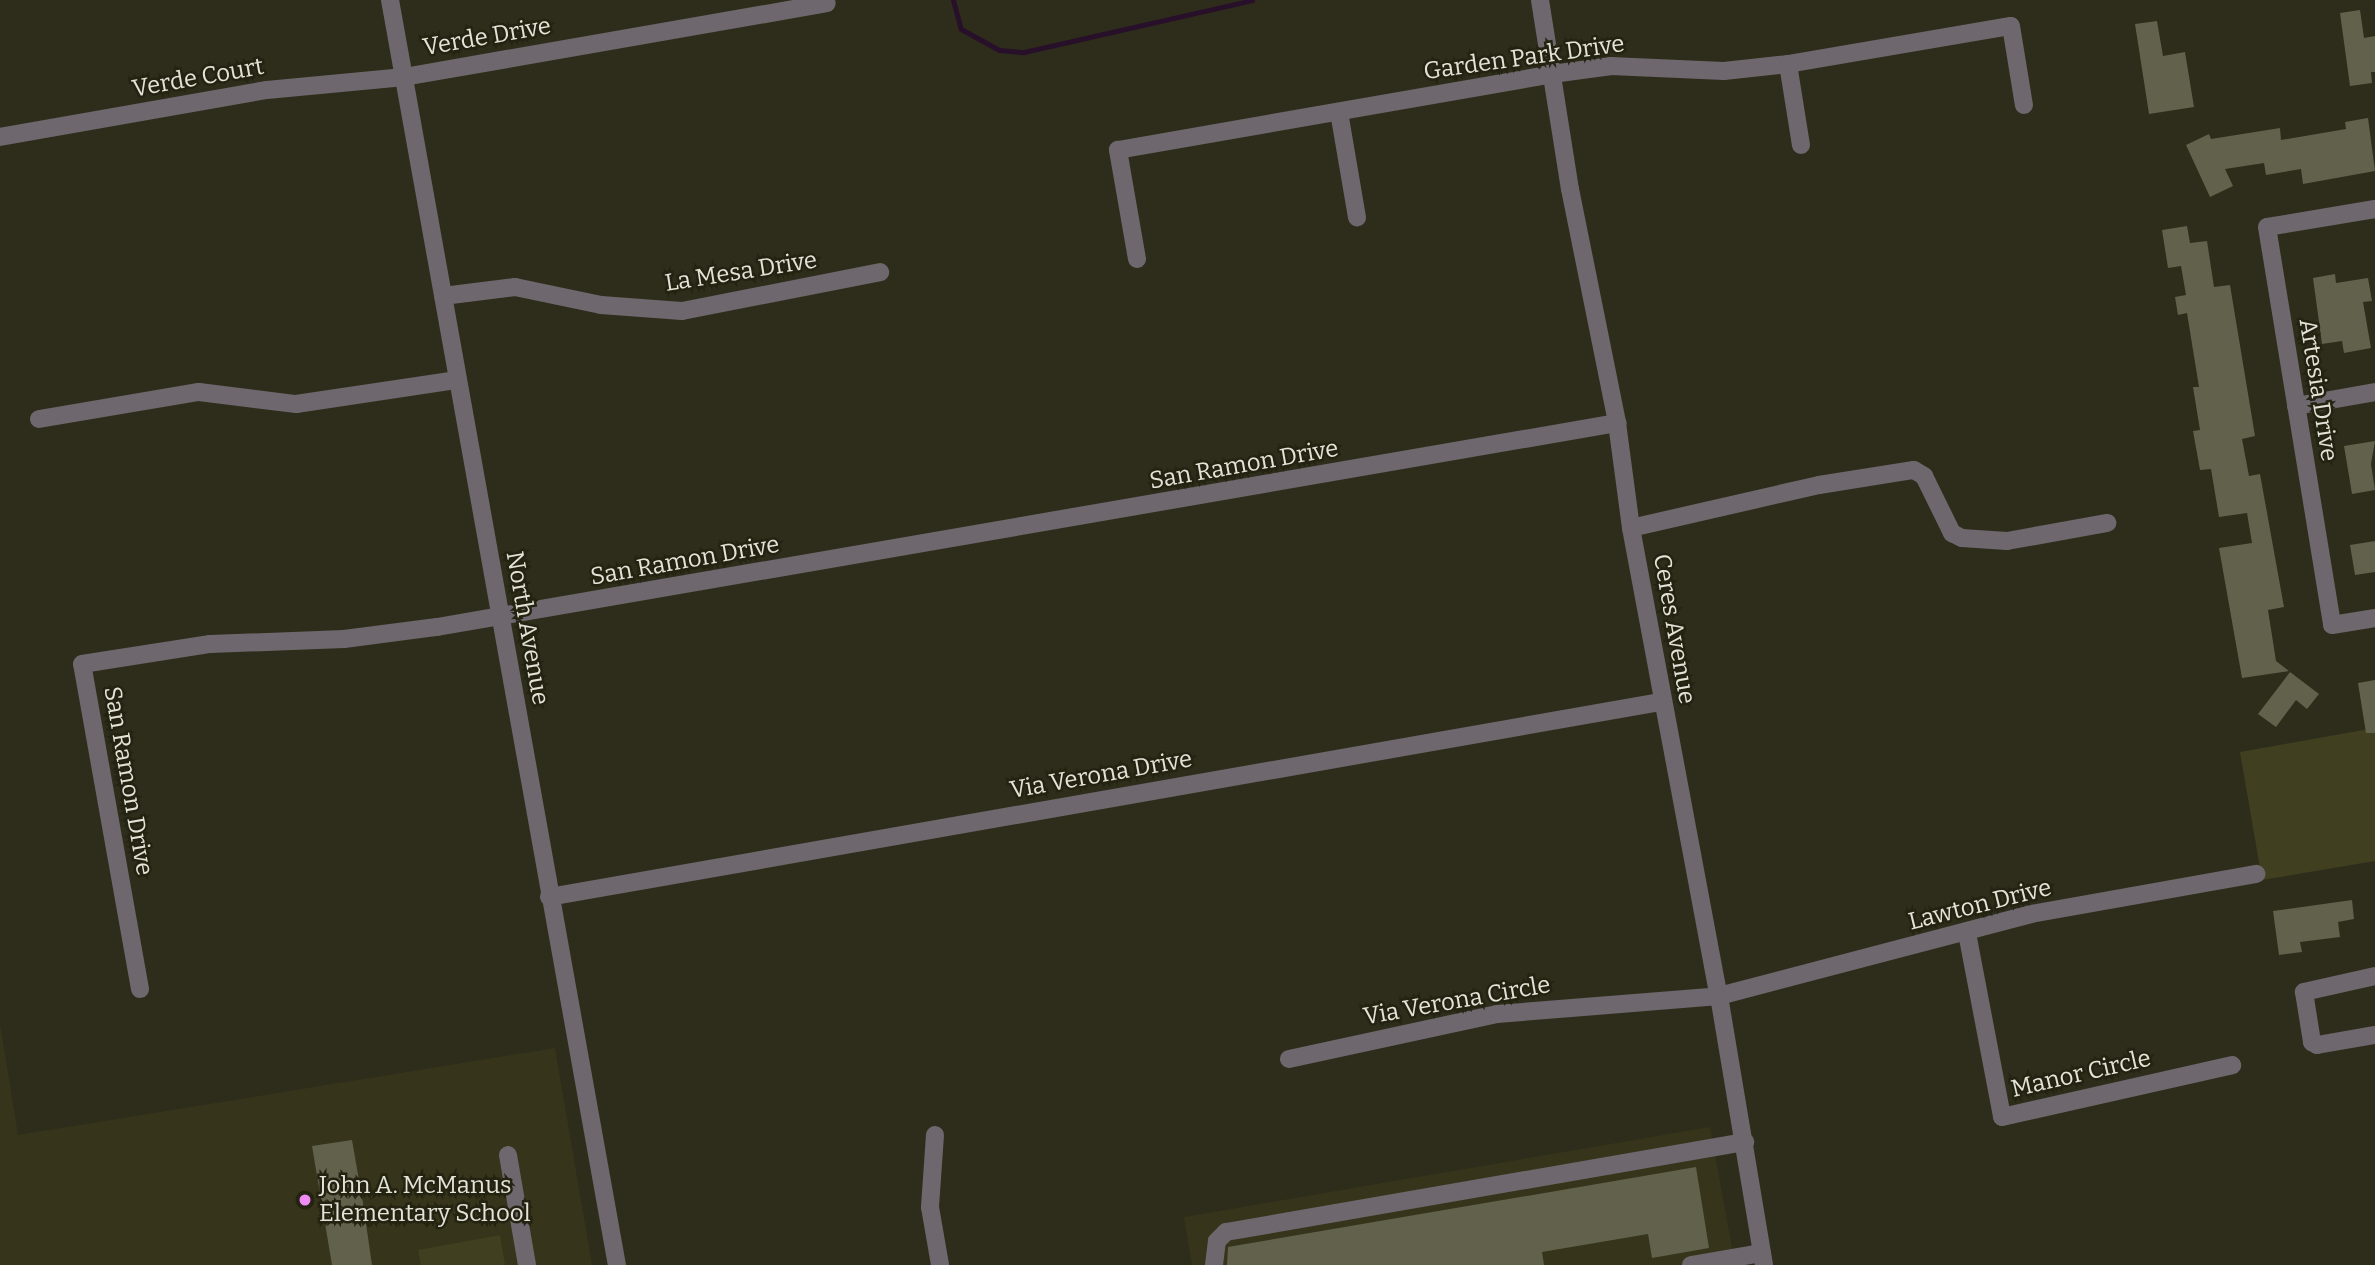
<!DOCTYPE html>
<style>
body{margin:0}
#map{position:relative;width:2375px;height:1265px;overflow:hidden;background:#2e2d1b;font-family:Bitter,serif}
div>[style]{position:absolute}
.built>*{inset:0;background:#36341a}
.green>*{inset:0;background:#403f1f}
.stream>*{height:5px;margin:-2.5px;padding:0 2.5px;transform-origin:2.5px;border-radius:2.5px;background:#28102a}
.building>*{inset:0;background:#61614c}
.minor>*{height:18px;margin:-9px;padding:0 9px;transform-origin:9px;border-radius:9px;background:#6e676e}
.dots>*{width:19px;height:19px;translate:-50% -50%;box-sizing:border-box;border:4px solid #242311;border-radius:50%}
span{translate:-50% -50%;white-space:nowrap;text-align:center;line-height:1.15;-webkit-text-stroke:5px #242311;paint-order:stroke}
.street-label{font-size:24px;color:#e4e3d8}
.poi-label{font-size:24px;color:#e4e3d8}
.left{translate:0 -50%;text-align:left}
</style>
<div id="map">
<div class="built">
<div style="clip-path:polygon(0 1024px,18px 1135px,555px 1048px,592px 1265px,0 1265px)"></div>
<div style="clip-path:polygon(1710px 1127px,1735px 1265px,1192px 1265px,1184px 1217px)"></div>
</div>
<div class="green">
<div style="clip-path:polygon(2375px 728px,2375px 861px,2262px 880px,2240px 752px)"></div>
<div style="clip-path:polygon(500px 1235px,505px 1265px,421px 1265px,418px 1250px)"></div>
</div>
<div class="stream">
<div style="left:953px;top:0;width:30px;rotate:75deg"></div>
<div style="left:961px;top:29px;width:43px;rotate:28.9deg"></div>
<div style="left:999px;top:50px;width:25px;rotate:5deg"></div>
<div style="left:1024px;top:52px;width:234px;rotate:-12.8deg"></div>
</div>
<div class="building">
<div style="clip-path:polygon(2360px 10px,2364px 38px,2375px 36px,2375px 72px,2371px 72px,2372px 83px,2350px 86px,2340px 13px)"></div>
<div style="clip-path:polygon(2157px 21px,2163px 56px,2185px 52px,2194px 107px,2149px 114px,2135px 24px)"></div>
<div style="clip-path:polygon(2368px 118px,2375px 171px,2303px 184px,2301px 169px,2266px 175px,2264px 163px,2225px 169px,2233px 186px,2210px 197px,2186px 145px,2209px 134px,2211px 139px,2280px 128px,2281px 140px,2346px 129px,2345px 122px)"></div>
<div style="clip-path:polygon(2187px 226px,2190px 243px,2207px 241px,2214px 287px,2230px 285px,2255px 436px,2242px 439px,2249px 476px,2260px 474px,2284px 607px,2268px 610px,2276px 661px,2289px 671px,2242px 678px,2219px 548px,2252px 543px,2247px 513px,2219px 517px,2211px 469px,2200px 470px,2193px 431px,2200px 430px,2193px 387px,2199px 387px,2187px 313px,2178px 315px,2175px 297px,2186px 295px,2181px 266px,2168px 268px,2162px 230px)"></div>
<div style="clip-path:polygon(2335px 274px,2336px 283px,2368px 278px,2372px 301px,2363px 302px,2371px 348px,2344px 353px,2342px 341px,2322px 344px,2313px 278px)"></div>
<div style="clip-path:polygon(2375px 441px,2371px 464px,2375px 490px,2352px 494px,2344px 446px)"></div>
<div style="clip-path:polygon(2375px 541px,2375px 572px,2355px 575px,2350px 545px)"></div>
<div style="clip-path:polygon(2290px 672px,2319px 694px,2307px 709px,2296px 700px,2276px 727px,2258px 714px)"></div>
<div style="clip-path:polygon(2375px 680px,2375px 733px,2366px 733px,2358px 683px)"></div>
<div style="clip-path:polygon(2352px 900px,2354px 919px,2338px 922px,2340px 937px,2300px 942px,2302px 952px,2279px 955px,2273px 911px)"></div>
<div style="clip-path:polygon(352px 1140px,363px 1203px,372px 1265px,332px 1265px,312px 1146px)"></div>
<div style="clip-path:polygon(1696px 1167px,1709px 1248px,1652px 1258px,1648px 1234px,1542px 1252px,1544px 1265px,1227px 1265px,1228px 1247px)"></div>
</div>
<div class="minor">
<div style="left:390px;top:0;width:1285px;rotate:79.83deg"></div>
<div style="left:1540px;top:0;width:191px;rotate:81deg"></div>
<div style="left:1570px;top:189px;width:239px;rotate:78.6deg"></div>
<div style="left:1617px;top:423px;width:106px;rotate:82.4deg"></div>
<div style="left:1631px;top:528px;width:476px;rotate:79.4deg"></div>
<div style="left:1719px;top:996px;width:273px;rotate:80.5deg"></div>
<div style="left:1788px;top:64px;width:82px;rotate:80.9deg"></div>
<div style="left:1339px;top:112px;width:107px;rotate:80.3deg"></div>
<div style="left:0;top:137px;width:271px;rotate:-10deg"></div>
<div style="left:267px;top:90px;width:138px;rotate:-5.4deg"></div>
<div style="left:404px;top:77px;width:429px;rotate:-9.9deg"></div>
<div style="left:2375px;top:209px;width:109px;rotate:170.5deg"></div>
<div style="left:2267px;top:227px;width:403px;rotate:80.7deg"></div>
<div style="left:2332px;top:625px;width:44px;rotate:-9.2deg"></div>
<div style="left:1137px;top:259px;width:111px;rotate:-99.9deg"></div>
<div style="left:1118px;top:150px;width:441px;rotate:-9.9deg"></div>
<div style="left:1552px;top:74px;width:60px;rotate:-7.7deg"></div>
<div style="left:1611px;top:66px;width:113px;rotate:2.5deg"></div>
<div style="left:1724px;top:71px;width:64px;rotate:-6.2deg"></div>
<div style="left:1788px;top:64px;width:226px;rotate:-9.7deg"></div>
<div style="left:2011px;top:26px;width:80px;rotate:80.7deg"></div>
<div style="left:443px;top:296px;width:73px;rotate:-7.1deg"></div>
<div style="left:515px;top:287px;width:88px;rotate:11.8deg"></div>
<div style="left:601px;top:305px;width:81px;rotate:4.2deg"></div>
<div style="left:682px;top:311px;width:202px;rotate:-11.1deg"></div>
<div style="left:2296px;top:406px;width:80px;rotate:-10deg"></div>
<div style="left:39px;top:419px;width:162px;rotate:-9.6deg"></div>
<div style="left:199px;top:392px;width:98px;rotate:7.1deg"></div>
<div style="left:296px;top:404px;width:163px;rotate:-8.5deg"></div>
<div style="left:1631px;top:528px;width:193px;rotate:-12.9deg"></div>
<div style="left:1819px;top:485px;width:96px;rotate:-9deg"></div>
<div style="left:1914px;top:470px;width:12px;rotate:31deg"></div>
<div style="left:1924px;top:476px;width:64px;rotate:63.8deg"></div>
<div style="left:1952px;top:533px;width:11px;rotate:27deg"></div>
<div style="left:1962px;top:538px;width:45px;rotate:3.8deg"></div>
<div style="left:2007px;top:541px;width:102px;rotate:-10.2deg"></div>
<div style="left:549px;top:897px;width:1129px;rotate:-9.95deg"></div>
<div style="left:1967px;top:933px;width:187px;rotate:79.2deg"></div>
<div style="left:2002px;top:1117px;width:236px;rotate:-12.7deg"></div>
<div style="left:2375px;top:976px;width:73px;rotate:167.3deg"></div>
<div style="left:2304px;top:992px;width:51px;rotate:80.9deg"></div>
<div style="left:2312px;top:1042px;width:6px;rotate:31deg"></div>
<div style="left:2317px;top:1045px;width:59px;rotate:-9.8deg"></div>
<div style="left:140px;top:989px;width:330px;rotate:-100.1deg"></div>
<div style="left:82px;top:664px;width:130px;rotate:-8.9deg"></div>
<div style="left:210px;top:644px;width:134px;rotate:-2.1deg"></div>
<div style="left:344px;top:639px;width:94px;rotate:-7.4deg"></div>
<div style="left:437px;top:627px;width:1198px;rotate:-9.81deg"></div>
<div style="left:1289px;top:1059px;width:213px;rotate:-12.2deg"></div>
<div style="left:1497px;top:1014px;width:223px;rotate:-4.6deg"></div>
<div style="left:1719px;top:996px;width:323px;rotate:-14.7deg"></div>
<div style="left:2031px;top:914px;width:229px;rotate:-10.1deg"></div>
<div style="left:935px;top:1135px;width:72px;rotate:94deg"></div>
<div style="left:930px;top:1207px;width:59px;rotate:80.2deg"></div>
<div style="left:508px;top:1155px;width:112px;rotate:80.2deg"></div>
<div style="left:1214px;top:1265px;width:24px;rotate:-83deg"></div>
<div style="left:1217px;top:1241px;width:13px;rotate:-45deg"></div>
<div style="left:1226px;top:1232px;width:527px;rotate:-9.84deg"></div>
<div style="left:1691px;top:1265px;width:72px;rotate:-9.6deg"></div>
</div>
<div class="dots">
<div style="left:305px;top:1200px;background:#f08bf5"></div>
</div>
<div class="street-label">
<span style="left:487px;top:37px;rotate:-10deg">Verde Drive</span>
<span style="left:1524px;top:58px;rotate:-8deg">Garden Park Drive</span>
<span style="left:198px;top:78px;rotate:-10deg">Verde Court</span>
<span style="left:741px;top:272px;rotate:-9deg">La Mesa Drive</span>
<span style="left:2318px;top:390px;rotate:81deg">Artesia Drive</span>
<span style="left:1244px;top:465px;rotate:-10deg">San Ramon Drive</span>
<span style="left:685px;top:561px;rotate:-10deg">San Ramon Drive</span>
<span style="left:527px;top:628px;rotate:80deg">North Avenue</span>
<span style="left:1674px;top:629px;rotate:80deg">Ceres Avenue</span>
<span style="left:1101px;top:775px;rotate:-10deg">Via Verona Drive</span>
<span style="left:128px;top:781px;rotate:80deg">San Ramon Drive</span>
<span style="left:1980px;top:905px;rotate:-14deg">Lawton Drive</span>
<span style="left:1457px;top:1001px;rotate:-10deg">Via Verona Circle</span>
<span style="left:2081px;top:1074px;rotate:-13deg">Manor Circle</span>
</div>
<div class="poi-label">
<span class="left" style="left:319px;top:1200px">John A. McManus<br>Elementary School</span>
</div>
</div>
